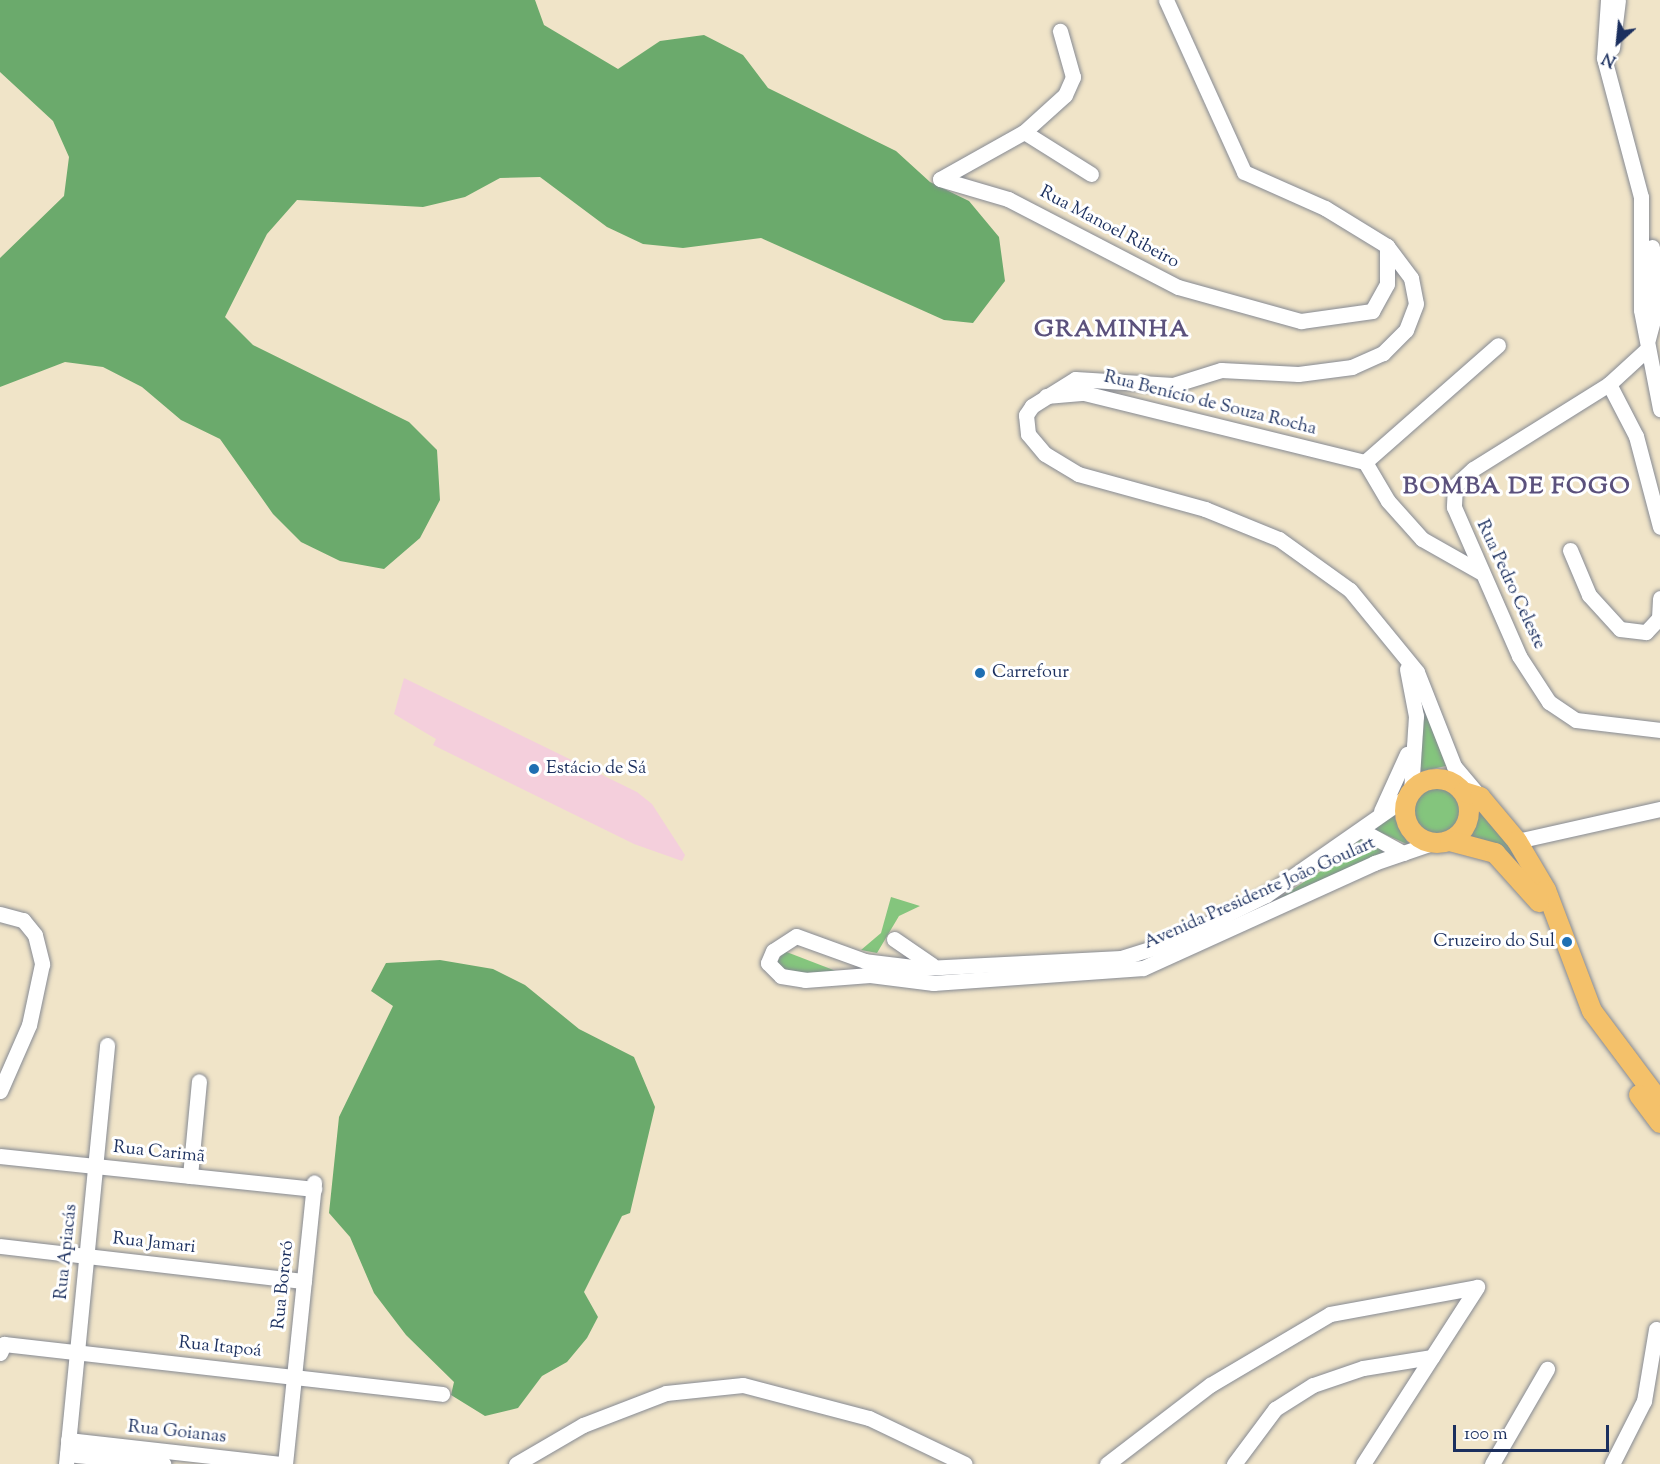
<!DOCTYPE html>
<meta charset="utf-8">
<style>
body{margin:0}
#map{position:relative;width:1660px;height:1464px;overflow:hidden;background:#f0e4c8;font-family:"Sorts Mill Goudy",serif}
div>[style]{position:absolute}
.built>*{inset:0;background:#f4cfdc}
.green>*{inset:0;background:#84c57d}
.round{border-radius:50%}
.forest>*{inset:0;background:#6baa6c}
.roads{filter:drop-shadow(0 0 2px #868a93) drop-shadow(0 0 2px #868a93)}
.minor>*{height:15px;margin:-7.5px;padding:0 7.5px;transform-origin:7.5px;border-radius:7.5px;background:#fff}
.major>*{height:20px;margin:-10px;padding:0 10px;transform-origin:10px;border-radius:10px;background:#f4c16a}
.major>.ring{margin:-10px;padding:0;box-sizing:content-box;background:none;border:20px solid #f4c16a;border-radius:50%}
.dots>*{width:16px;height:16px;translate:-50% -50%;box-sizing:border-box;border:3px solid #fff;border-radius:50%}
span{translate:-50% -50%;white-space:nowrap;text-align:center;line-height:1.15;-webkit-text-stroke:6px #fff;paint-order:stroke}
.street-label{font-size:18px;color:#1b2f5e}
.poi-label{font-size:18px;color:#1b2f5e}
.left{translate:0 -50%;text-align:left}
.right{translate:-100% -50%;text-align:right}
.district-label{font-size:24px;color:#5b517c;font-weight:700;letter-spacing:1.5px}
.north{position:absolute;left:1588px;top:12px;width:60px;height:60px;-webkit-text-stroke:4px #fff;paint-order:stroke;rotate:207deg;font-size:16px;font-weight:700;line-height:24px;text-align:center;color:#1b2f5e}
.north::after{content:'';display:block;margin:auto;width:21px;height:27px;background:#1b2f5e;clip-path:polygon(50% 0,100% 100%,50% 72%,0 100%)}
.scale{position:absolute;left:1453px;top:1425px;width:156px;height:27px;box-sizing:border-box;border:3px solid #1b2f5e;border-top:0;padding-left:8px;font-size:18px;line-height:21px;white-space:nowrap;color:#1b2f5e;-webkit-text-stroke:4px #fff;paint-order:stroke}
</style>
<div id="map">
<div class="built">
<div style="clip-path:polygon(404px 678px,637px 792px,652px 804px,685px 855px,682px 861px,634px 844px,433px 745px,436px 739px,394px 714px)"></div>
</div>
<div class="green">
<div style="clip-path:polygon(1420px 697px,1446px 766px,1418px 772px)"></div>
<div class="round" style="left:1408px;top:784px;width:54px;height:54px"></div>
<div style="clip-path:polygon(1476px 806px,1495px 826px,1538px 889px,1468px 839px)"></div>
<div style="clip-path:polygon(1395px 809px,1395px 819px,1409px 845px,1373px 829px)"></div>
<div style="clip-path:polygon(1362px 838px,1385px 852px,1259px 911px,1321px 871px)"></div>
<div style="clip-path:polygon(891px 897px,920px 906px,899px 916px,877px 953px,861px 950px,881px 933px)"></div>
<div style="clip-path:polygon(784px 951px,836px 971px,793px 974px,776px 964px)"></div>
</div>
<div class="forest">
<div style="clip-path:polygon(0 0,535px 0,544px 25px,618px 69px,660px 41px,704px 35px,743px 55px,768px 88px,896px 151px,930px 182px,969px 201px,999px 237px,1005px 281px,973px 323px,944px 320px,761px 238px,683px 248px,643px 244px,607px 227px,540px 177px,500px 178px,465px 197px,423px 207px,297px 200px,267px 234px,225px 317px,253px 345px,409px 422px,437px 450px,440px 500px,420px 538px,384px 569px,340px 561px,301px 542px,273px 514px,220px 439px,181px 420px,142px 387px,103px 367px,65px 362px,0 387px,0 258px,64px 196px,69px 157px,53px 121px,0 72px)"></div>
<div style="clip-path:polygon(440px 960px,493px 969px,525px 985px,579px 1029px,634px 1057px,655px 1107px,630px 1213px,622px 1216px,584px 1292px,598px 1317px,587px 1338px,567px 1362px,542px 1376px,518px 1408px,485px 1416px,451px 1395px,454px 1382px,406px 1335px,374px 1293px,350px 1237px,329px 1213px,339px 1117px,393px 1006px,371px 991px,386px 963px)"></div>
</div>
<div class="roads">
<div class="minor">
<div style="left:1166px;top:0;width:189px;rotate:65.6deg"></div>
<div style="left:1244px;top:172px;width:89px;rotate:24deg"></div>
<div style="left:1325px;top:208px;width:73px;rotate:31.5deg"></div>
<div style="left:1387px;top:246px;width:40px;rotate:53deg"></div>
<div style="left:1411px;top:278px;width:26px;rotate:79deg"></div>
<div style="left:1416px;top:304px;width:28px;rotate:111deg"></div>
<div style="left:1406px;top:330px;width:33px;rotate:135deg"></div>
<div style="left:1383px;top:353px;width:34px;rotate:156deg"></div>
<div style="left:1352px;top:367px;width:54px;rotate:172.6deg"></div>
<div style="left:1298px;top:374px;width:77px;rotate:-177deg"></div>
<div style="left:1221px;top:370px;width:50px;rotate:162.6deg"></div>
<div style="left:1173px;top:385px;width:98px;rotate:-176.5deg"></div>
<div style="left:1075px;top:379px;width:51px;rotate:147.9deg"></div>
<div style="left:1032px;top:406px;width:11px;rotate:124deg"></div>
<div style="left:1026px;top:415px;width:19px;rotate:84deg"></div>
<div style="left:1028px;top:434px;width:26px;rotate:50deg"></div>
<div style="left:1045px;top:454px;width:39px;rotate:31deg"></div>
<div style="left:1078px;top:474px;width:132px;rotate:15.4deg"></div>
<div style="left:1205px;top:509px;width:80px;rotate:22.1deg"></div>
<div style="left:1279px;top:539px;width:87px;rotate:35.7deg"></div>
<div style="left:1350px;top:590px;width:106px;rotate:50.7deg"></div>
<div style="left:1417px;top:672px;width:101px;rotate:68.5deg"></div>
<div style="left:1454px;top:766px;width:39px;rotate:50deg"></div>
<div style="left:1608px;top:0;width:58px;rotate:93.9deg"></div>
<div style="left:1604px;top:58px;width:144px;rotate:75.1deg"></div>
<div style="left:1641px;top:197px;width:113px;rotate:90deg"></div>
<div style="left:1641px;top:310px;width:101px;rotate:79.1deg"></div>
<div style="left:1612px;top:48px;width:48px;rotate:-82.9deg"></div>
<div style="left:1024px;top:132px;width:79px;rotate:32.1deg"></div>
<div style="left:940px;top:179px;width:71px;rotate:16.4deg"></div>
<div style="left:1008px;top:199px;width:191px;rotate:27.4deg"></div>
<div style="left:1178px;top:287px;width:128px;rotate:15.5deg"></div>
<div style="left:1301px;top:321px;width:72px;rotate:-8deg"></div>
<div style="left:1372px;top:311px;width:31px;rotate:-61deg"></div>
<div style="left:1387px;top:284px;width:38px;rotate:-90deg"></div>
<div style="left:940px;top:179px;width:96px;rotate:-29.2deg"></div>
<div style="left:1024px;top:132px;width:55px;rotate:-42.1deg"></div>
<div style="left:1065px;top:95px;width:20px;rotate:-66deg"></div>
<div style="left:1073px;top:77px;width:48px;rotate:-105.8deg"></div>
<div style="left:1648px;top:339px;width:27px;rotate:-75deg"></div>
<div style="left:1655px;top:313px;width:66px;rotate:-92.6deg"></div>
<div style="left:1645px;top:351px;width:49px;rotate:137.5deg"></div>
<div style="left:1609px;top:384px;width:160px;rotate:148deg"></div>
<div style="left:1473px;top:469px;width:25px;rotate:137deg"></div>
<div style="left:1455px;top:486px;width:21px;rotate:93deg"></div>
<div style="left:1454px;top:507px;width:163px;rotate:66.4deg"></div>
<div style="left:1519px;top:656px;width:55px;rotate:56.9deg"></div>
<div style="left:1549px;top:702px;width:32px;rotate:34deg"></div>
<div style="left:1576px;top:720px;width:85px;rotate:6.8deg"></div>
<div style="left:1609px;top:384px;width:59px;rotate:62.6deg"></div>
<div style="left:1636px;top:436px;width:94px;rotate:75.2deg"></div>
<div style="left:1046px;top:396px;width:38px;rotate:-5deg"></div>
<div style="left:1084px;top:393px;width:289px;rotate:13.8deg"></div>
<div style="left:1365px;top:462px;width:177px;rotate:-41.3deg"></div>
<div style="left:1365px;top:462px;width:45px;rotate:59.5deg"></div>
<div style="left:1388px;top:501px;width:51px;rotate:48.2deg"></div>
<div style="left:1422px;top:539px;width:67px;rotate:29.6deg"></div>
<div style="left:1570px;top:550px;width:49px;rotate:67.1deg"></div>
<div style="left:1589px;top:595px;width:46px;rotate:47.6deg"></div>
<div style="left:1620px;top:629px;width:26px;rotate:7deg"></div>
<div style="left:1646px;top:632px;width:19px;rotate:-47deg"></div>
<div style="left:1659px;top:618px;width:20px;rotate:-87deg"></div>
<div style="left:1407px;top:669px;width:48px;rotate:79.2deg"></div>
<div style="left:1416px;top:716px;width:75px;rotate:93.8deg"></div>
<div style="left:1408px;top:796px;width:173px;rotate:145.1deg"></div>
<div style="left:1266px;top:895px;width:108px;rotate:153.7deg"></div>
<div style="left:1169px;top:943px;width:50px;rotate:162.6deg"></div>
<div style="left:1121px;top:958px;width:200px;rotate:177.1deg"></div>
<div style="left:921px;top:968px;width:56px;rotate:-172.9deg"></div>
<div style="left:865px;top:961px;width:73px;rotate:-160.1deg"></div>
<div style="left:796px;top:936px;width:27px;rotate:147deg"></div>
<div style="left:773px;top:951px;width:13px;rotate:113deg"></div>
<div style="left:768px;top:963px;width:18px;rotate:45deg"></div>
<div style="left:781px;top:976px;width:24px;rotate:9deg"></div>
<div style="left:805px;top:980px;width:65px;rotate:-4.4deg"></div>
<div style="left:870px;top:975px;width:64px;rotate:7.2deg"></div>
<div style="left:933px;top:983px;width:211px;rotate:-4.1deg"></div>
<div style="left:1143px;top:968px;width:254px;rotate:-24.4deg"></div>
<div style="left:1374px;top:863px;width:61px;rotate:-19deg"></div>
<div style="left:1381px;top:811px;width:63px;rotate:-65.5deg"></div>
<div style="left:1361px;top:830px;width:48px;rotate:28.7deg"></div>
<div style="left:1517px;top:841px;width:147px;rotate:-12.6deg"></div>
<div style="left:0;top:914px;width:24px;rotate:15deg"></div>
<div style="left:23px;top:920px;width:19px;rotate:51deg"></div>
<div style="left:35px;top:935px;width:30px;rotate:76deg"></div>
<div style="left:42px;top:964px;width:62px;rotate:102deg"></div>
<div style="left:29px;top:1025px;width:72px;rotate:113.7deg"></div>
<div style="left:894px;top:939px;width:46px;rotate:34.4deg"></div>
<div style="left:0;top:1156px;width:316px;rotate:6deg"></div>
<div style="left:190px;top:1176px;width:95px;rotate:-84.6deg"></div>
<div style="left:0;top:1246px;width:306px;rotate:6.6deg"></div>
<div style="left:0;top:1353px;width:10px;rotate:-66deg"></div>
<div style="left:4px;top:1344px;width:441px;rotate:6.5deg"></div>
<div style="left:68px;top:1440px;width:214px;rotate:6.4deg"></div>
<div style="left:67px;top:1454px;width:97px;rotate:5.9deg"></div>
<div style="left:66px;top:1464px;width:421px;rotate:-84.4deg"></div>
<div style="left:285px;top:1464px;width:283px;rotate:-84.1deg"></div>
<div style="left:516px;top:1464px;width:78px;rotate:-30.2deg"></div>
<div style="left:583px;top:1425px;width:89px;rotate:-21.1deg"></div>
<div style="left:666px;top:1393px;width:77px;rotate:-5.9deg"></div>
<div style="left:743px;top:1385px;width:130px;rotate:14.7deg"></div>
<div style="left:869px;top:1418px;width:106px;rotate:25.6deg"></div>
<div style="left:1107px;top:1464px;width:130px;rotate:-37.5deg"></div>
<div style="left:1210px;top:1385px;width:139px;rotate:-30.6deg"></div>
<div style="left:1330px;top:1314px;width:149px;rotate:-10.4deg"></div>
<div style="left:1234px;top:1464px;width:69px;rotate:-53.3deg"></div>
<div style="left:1275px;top:1409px;width:45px;rotate:-32.3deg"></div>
<div style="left:1313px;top:1385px;width:53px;rotate:-18.8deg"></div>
<div style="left:1363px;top:1368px;width:70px;rotate:-9.1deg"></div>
<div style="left:1363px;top:1464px;width:211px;rotate:-57.2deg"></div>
<div style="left:1492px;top:1464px;width:110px;rotate:-59.9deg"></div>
<div style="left:1612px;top:1464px;width:71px;rotate:-63.1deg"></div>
<div style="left:1644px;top:1401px;width:73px;rotate:-80.5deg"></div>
</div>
<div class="major">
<div class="ring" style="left:1405px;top:779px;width:44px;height:44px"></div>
<div style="left:1464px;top:792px;width:17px;rotate:17deg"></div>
<div style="left:1480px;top:797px;width:57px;rotate:49.9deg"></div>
<div style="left:1517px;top:841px;width:57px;rotate:59.4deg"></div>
<div style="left:1546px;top:890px;width:129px;rotate:69.2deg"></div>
<div style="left:1592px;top:1011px;width:114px;rotate:53.2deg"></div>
<div style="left:1450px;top:841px;width:47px;rotate:14.9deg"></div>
<div style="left:1495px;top:853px;width:66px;rotate:48.1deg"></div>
<div style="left:1639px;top:1095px;width:35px;rotate:53deg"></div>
</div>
</div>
<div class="dots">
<div style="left:980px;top:673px;background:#1f6fb2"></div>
<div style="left:534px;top:769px;background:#1f6fb2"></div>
<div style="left:1567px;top:942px;background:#1f6fb2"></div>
</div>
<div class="street-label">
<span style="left:1109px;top:228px;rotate:28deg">Rua Manoel Ribeiro</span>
<span style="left:1210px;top:404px;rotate:14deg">Rua Benício de Souza Rocha</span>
<span style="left:1510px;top:585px;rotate:65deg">Rua Pedro Celeste</span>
<span style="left:1260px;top:894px;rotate:-24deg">Avenida Presidente João Goulart</span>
<span style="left:159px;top:1153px;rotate:6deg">Rua Carimã</span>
<span style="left:154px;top:1244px;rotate:6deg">Rua Jamari</span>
<span style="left:67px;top:1252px;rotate:-84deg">Rua Apiacás</span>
<span style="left:284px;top:1285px;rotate:-84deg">Rua Bororó</span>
<span style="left:220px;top:1348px;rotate:6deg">Rua Itapoá</span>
<span style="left:177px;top:1433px;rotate:6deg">Rua Goianas</span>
</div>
<div class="poi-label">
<span class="left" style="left:992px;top:673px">Carrefour</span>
<span class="left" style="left:546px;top:769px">Estácio de Sá</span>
<span class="right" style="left:1555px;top:942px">Cruzeiro do Sul</span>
</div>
<div class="district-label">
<span style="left:1112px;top:331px">GRAMINHA</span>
<span style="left:1517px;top:488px">BOMBA DE FOGO</span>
</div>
<div class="north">N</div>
<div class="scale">100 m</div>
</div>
